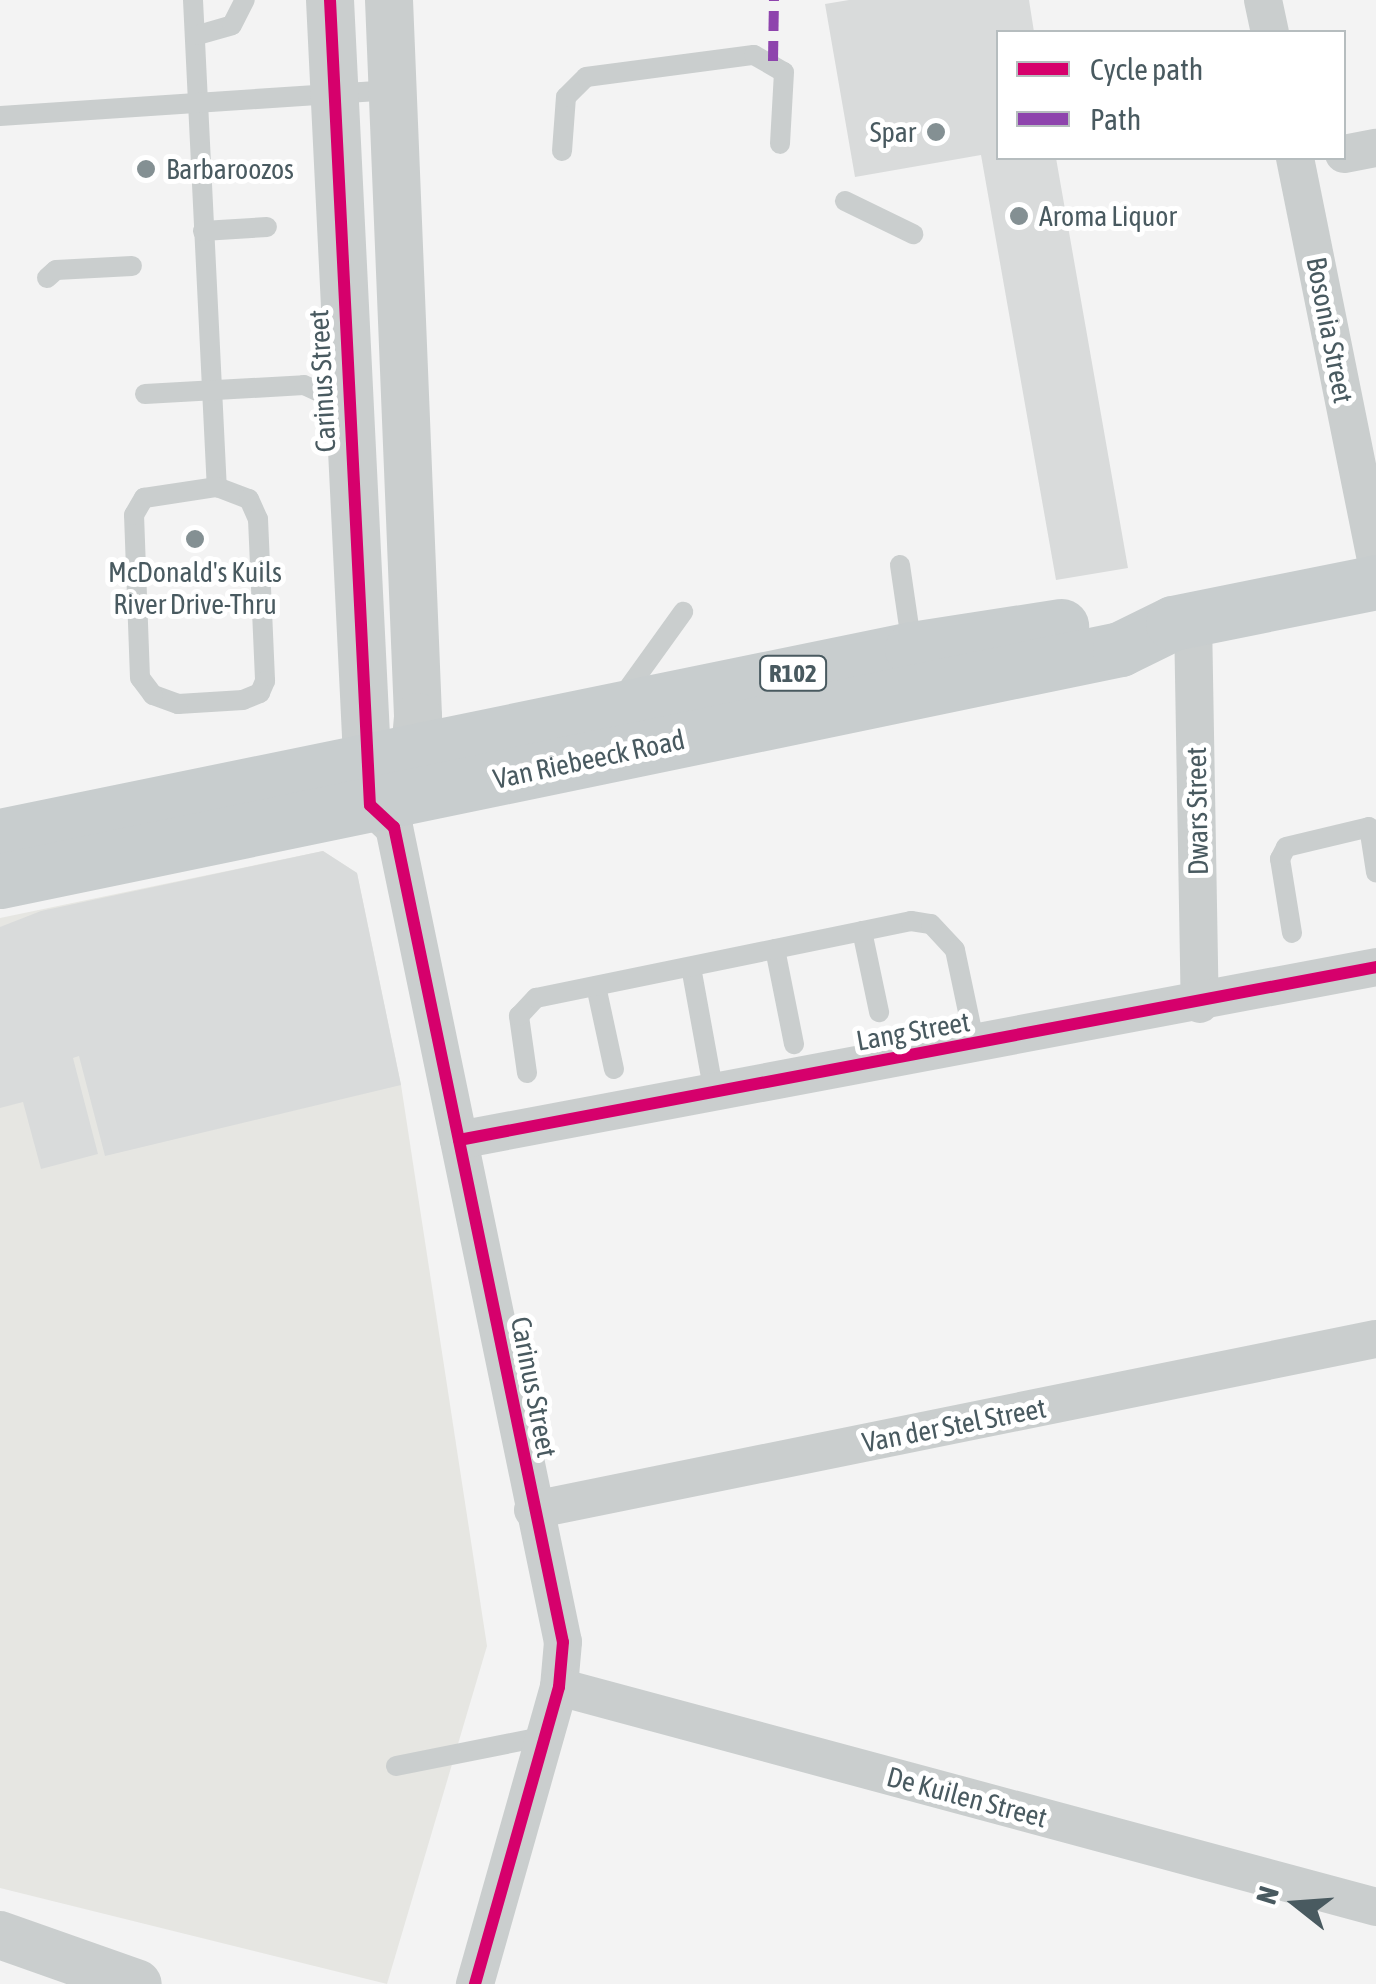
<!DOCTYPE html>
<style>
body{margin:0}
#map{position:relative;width:1376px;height:1984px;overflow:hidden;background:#f3f3f3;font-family:"Asap Condensed",sans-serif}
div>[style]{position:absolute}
.commercial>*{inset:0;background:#e6e6e2}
.building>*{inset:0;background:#d9dbdb}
.service>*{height:20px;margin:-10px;padding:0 10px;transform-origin:10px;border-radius:10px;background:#cacece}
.minor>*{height:38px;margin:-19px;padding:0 19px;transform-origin:19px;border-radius:19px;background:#cacece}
.tertiary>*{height:48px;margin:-24px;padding:0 24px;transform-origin:24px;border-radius:24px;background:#cacece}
.primary>*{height:55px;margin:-27.5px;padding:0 27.5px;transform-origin:27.5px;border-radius:27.5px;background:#c8cdce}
.quiet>*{height:10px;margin-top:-5px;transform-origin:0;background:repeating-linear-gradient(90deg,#8e44ad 0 20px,transparent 0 30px)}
.cycleway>*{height:12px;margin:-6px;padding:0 6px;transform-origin:6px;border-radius:6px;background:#d6006c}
.dots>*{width:28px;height:28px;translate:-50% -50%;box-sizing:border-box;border:5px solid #fff;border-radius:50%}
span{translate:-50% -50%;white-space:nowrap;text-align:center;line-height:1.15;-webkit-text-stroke:10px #fff;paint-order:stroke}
.shield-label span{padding:2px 8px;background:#fff;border:2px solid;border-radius:8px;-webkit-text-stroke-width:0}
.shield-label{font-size:25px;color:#495a60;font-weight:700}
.poi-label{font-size:28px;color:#495a60}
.right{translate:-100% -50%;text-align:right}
.left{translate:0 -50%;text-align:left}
.street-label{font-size:28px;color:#495a60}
.legend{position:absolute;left:996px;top:30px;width:350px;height:130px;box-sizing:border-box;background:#fff;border:2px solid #b6bdbf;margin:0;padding:12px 18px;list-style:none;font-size:30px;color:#495a60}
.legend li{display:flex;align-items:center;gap:20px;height:50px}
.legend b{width:50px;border:2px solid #b6bdbf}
.north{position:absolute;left:1246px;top:1854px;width:100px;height:100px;-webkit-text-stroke:8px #fff;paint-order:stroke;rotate:287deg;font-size:28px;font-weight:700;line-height:40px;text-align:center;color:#495a60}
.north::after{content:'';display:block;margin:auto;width:35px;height:45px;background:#495a60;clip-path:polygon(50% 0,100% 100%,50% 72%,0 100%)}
</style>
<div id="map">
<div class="commercial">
<div style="clip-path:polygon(323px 851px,357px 873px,401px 1085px,487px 1646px,387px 1984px,0 1888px,0 918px)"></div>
</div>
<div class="building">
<div style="clip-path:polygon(849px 0,1029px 0,1034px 32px,998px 32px,998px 158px,1056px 158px,1128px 568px,1056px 580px,981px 155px,855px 177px,825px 4px)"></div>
<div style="clip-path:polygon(323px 851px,357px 873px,401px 1085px,105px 1156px,79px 1056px,73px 1058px,98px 1154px,41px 1169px,23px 1102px,0 1108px,0 927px,41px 911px)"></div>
</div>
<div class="service">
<div style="left:193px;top:0;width:488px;rotate:87.2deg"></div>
<div style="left:198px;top:35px;width:35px;rotate:-16deg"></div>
<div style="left:232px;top:25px;width:28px;rotate:-63deg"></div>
<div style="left:0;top:116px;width:393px;rotate:-3.8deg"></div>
<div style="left:562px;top:151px;width:54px;rotate:-85.8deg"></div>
<div style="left:566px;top:97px;width:28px;rotate:-45deg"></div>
<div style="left:586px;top:77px;width:169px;rotate:-7.5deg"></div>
<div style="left:754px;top:55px;width:34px;rotate:30deg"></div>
<div style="left:784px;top:72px;width:72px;rotate:93.2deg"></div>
<div style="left:845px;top:201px;width:76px;rotate:25.9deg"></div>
<div style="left:203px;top:231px;width:64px;rotate:-3.6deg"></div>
<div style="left:47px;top:278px;width:12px;rotate:-42deg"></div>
<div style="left:56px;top:270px;width:76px;rotate:-3deg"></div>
<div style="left:145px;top:394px;width:159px;rotate:-3.2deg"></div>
<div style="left:304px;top:385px;width:47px;rotate:24.9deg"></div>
<div style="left:217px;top:487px;width:34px;rotate:21deg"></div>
<div style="left:249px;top:499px;width:22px;rotate:66deg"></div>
<div style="left:258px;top:519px;width:162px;rotate:87.5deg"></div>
<div style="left:265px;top:681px;width:13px;rotate:113deg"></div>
<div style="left:260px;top:693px;width:18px;rotate:158deg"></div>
<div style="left:243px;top:700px;width:65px;rotate:176.5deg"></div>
<div style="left:178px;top:704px;width:27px;rotate:-160deg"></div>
<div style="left:153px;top:695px;width:21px;rotate:-127deg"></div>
<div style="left:140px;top:678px;width:163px;rotate:-92.1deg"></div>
<div style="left:134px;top:515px;width:20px;rotate:-60deg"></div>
<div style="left:144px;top:498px;width:74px;rotate:-8.6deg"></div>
<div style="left:900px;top:565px;width:83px;rotate:81.7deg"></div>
<div style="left:622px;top:697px;width:105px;rotate:-54.3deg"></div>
<div style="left:862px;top:931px;width:83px;rotate:78.1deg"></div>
<div style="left:1292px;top:933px;width:75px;rotate:-99.2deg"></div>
<div style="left:1280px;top:859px;width:13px;rotate:-63deg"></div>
<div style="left:1286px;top:847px;width:85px;rotate:-13.5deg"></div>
<div style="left:1369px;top:827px;width:46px;rotate:81.2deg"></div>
<div style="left:775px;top:949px;width:97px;rotate:78.7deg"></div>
<div style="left:691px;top:967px;width:128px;rotate:79.7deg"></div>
<div style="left:596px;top:986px;width:85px;rotate:77.8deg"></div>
<div style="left:527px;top:1073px;width:58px;rotate:-98deg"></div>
<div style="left:519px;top:1016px;width:25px;rotate:-47deg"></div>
<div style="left:536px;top:998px;width:383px;rotate:-11.6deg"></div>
<div style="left:911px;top:921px;width:20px;rotate:9deg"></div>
<div style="left:931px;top:924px;width:35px;rotate:47deg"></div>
<div style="left:955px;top:950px;width:97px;rotate:78.1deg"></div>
<div style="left:396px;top:1766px;width:153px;rotate:-11.3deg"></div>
</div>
<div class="minor">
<div style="left:1263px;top:0;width:33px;rotate:78deg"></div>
<div style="left:1344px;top:154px;width:33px;rotate:-11deg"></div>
<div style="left:1295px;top:158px;width:411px;rotate:78.6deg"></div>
<div style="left:1193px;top:619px;width:385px;rotate:89deg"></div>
<div style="left:370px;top:805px;width:33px;rotate:43deg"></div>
<div style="left:394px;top:827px;width:832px;rotate:78.29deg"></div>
<div style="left:563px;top:1642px;width:45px;rotate:95.1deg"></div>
<div style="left:559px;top:1687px;width:309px;rotate:105.8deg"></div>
<div style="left:459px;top:1140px;width:933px;rotate:-10.68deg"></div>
<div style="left:533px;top:1510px;width:860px;rotate:-11.47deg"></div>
<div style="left:559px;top:1687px;width:846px;rotate:15.07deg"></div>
</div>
<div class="tertiary">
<div style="left:330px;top:0;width:797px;rotate:87.2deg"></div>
<div style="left:389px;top:0;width:718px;rotate:87.68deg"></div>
<div style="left:418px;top:717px;width:69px;rotate:95deg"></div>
<div style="left:0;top:1935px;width:146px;rotate:19.5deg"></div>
</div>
<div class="primary">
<div style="left:0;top:836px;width:931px;rotate:-11.59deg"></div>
<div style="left:912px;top:649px;width:151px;rotate:-8.8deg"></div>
<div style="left:0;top:881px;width:1144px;rotate:-11.7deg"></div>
<div style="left:1120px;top:649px;width:59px;rotate:-26.1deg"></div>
<div style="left:1173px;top:623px;width:207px;rotate:-11.4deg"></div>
</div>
<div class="quiet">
<div style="left:773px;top:61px;width:61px;rotate:-89.1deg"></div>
</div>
<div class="cycleway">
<div style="left:330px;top:0;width:806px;rotate:87.16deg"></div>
<div style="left:370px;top:805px;width:33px;rotate:43deg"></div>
<div style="left:394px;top:827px;width:832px;rotate:78.29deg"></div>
<div style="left:563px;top:1642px;width:45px;rotate:95.1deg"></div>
<div style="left:559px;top:1687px;width:309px;rotate:105.8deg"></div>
<div style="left:459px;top:1140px;width:933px;rotate:-10.68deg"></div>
</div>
<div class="dots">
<div style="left:936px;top:132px;background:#849093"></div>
<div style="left:146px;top:169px;background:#849093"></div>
<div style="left:1019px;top:216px;background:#849093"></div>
<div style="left:195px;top:539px;background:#849093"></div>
</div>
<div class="shield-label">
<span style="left:793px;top:673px">R102</span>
</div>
<div class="poi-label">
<span class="right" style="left:916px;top:132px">Spar</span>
<span class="left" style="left:166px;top:169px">Barbaroozos</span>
<span class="left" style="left:1039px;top:216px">Aroma Liquor</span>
<span style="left:195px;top:588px">McDonald's Kuils<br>River Drive-Thru</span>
</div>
<div class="street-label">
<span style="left:1330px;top:330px;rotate:79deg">Bosonia Street</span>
<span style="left:322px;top:381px;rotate:-93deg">Carinus Street</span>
<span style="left:589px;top:759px;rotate:-12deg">Van Riebeeck Road</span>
<span style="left:1197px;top:811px;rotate:-91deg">Dwars Street</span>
<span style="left:913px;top:1031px;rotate:-10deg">Lang Street</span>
<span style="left:534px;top:1387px;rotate:79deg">Carinus Street</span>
<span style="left:954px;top:1425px;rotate:-11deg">Van der Stel Street</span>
<span style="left:967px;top:1797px;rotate:15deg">De Kuilen Street</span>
</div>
<ul class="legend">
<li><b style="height:12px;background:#d6006c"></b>Cycle path</li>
<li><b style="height:12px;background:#8e44ad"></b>Path</li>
</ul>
<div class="north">N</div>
</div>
